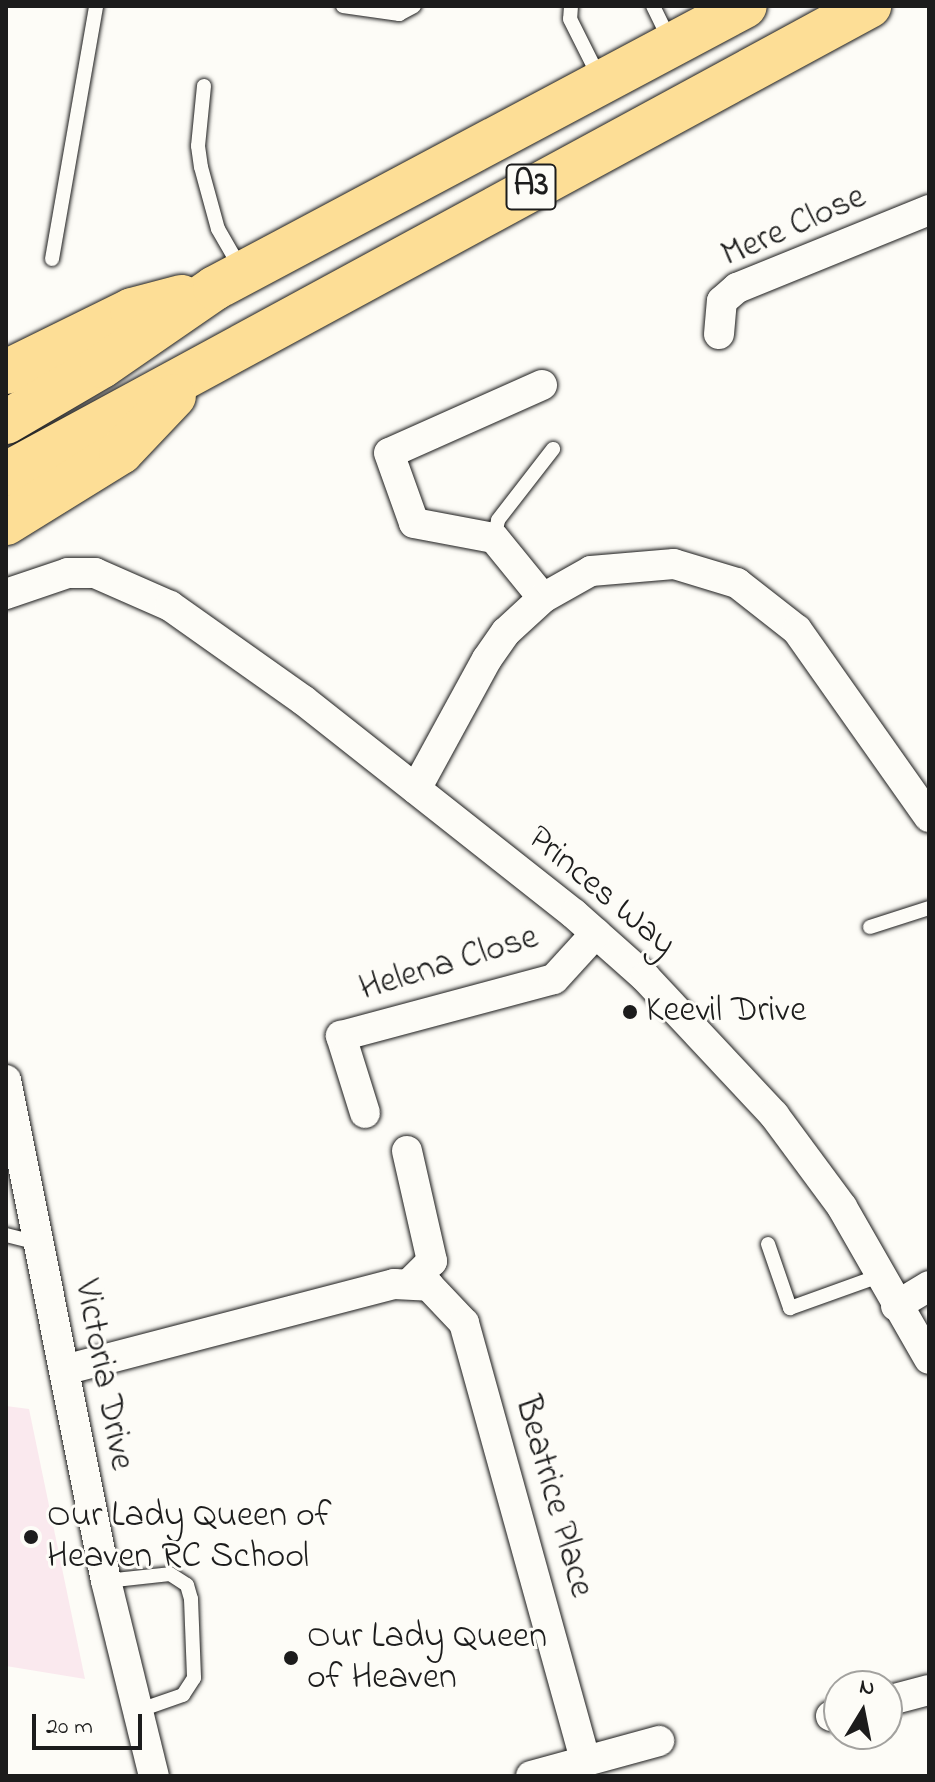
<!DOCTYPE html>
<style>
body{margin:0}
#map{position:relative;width:935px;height:1782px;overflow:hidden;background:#fdfcf7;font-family:"Indie Flower",sans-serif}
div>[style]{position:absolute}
.built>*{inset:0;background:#fae9ee}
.roads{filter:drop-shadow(0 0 2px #1c1c1c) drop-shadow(0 0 2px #1c1c1c)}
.service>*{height:14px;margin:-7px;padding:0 7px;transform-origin:7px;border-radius:7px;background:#fdfcf7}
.minor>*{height:30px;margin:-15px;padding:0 15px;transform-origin:15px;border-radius:15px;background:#fdfcf7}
.trunk>*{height:44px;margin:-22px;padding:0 22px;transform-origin:22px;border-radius:22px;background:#fdde96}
.dots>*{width:22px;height:22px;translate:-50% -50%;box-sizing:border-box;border:4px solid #fdfcf7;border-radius:50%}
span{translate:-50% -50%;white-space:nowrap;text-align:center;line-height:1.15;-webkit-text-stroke:6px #fdfcf7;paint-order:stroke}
.shield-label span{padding:2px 6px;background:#fdfcf7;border:2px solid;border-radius:6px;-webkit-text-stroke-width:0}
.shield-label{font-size:34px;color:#1c1c1c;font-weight:700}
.street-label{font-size:36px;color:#1c1c1c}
.poi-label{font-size:36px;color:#1c1c1c}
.left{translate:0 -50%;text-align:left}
.frame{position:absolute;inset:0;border:8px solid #1c1c1c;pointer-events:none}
.north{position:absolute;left:823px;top:1670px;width:80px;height:80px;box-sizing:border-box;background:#fdfcf7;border:2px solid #a3a29f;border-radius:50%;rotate:10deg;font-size:22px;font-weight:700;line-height:32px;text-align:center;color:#1c1c1c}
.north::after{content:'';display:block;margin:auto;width:28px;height:36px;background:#1c1c1c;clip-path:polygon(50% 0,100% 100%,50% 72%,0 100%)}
.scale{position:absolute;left:32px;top:1714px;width:110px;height:36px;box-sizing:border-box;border:4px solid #1c1c1c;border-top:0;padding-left:10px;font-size:24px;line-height:28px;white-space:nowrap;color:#1c1c1c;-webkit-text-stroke:6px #fdfcf7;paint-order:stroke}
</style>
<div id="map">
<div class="built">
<div style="clip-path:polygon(6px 1406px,29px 1409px,85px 1679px,6px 1666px)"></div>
</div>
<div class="roads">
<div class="service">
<div style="left:343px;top:6px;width:57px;rotate:8.1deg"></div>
<div style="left:399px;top:14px;width:17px;rotate:-28deg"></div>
<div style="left:571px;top:6px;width:13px;rotate:94deg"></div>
<div style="left:570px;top:19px;width:67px;rotate:63.4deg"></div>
<div style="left:653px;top:6px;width:39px;rotate:64deg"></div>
<div style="left:204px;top:86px;width:60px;rotate:95.7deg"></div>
<div style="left:198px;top:146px;width:21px;rotate:82deg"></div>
<div style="left:201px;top:167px;width:64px;rotate:74.7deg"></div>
<div style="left:218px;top:229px;width:46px;rotate:60.1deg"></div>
<div style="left:52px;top:259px;width:257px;rotate:-80.1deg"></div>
<div style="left:494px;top:538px;width:18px;rotate:-77deg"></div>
<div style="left:498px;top:520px;width:90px;rotate:-52.2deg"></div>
<div style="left:870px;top:927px;width:62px;rotate:-17.9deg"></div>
<div style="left:6px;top:1235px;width:33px;rotate:14deg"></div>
<div style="left:768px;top:1244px;width:68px;rotate:71deg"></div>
<div style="left:790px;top:1308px;width:95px;rotate:-19.8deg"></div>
<div style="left:106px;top:1581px;width:64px;rotate:-6.2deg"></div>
<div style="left:170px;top:1574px;width:20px;rotate:33deg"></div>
<div style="left:187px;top:1585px;width:15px;rotate:74deg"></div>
<div style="left:191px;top:1599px;width:79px;rotate:87.8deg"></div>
<div style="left:194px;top:1678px;width:20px;rotate:123deg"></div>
<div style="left:183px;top:1695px;width:49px;rotate:160.8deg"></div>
</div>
<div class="minor">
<div style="left:719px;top:334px;width:33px;rotate:-85deg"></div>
<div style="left:722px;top:301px;width:20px;rotate:-41deg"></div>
<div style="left:737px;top:288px;width:207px;rotate:-22.1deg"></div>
<div style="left:542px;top:385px;width:167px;rotate:156deg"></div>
<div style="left:389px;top:453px;width:74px;rotate:70.3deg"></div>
<div style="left:414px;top:523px;width:81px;rotate:10.6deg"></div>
<div style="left:494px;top:538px;width:77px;rotate:50.8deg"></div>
<div style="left:6px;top:594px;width:65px;rotate:-18.7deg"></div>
<div style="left:68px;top:573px;width:27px"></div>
<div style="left:95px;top:573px;width:82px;rotate:23.7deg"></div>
<div style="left:170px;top:606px;width:163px;rotate:35.3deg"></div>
<div style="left:303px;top:700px;width:345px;rotate:38.3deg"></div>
<div style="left:574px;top:914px;width:95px;rotate:41.6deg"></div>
<div style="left:645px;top:977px;width:189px;rotate:46.9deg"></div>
<div style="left:774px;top:1115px;width:114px;rotate:53.5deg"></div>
<div style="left:842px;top:1207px;width:175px;rotate:60.2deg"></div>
<div style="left:416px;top:789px;width:148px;rotate:-61.4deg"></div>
<div style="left:487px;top:659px;width:33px;rotate:-55deg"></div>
<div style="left:506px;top:632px;width:50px;rotate:-42.6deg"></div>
<div style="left:543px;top:598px;width:55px;rotate:-29.4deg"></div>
<div style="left:591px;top:571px;width:83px;rotate:-4.8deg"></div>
<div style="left:674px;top:564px;width:66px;rotate:16.8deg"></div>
<div style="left:737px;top:583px;width:76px;rotate:38.1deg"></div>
<div style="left:797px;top:630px;width:229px;rotate:54.8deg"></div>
<div style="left:6px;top:1080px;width:511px;rotate:78.71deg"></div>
<div style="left:106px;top:1581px;width:201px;rotate:76.2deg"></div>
<div style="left:365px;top:1113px;width:81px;rotate:-107.3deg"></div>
<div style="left:341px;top:1036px;width:220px;rotate:-15deg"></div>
<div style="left:554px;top:979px;width:62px;rotate:-47.6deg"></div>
<div style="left:407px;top:1151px;width:113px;rotate:77.2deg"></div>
<div style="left:432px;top:1261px;width:31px;rotate:135deg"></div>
<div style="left:896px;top:1306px;width:39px;rotate:-31deg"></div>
<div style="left:64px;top:1370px;width:341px;rotate:-14.6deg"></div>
<div style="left:394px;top:1284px;width:35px;rotate:3deg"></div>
<div style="left:429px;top:1286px;width:51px;rotate:46.6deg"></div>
<div style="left:464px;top:1323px;width:453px;rotate:74.5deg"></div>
<div style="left:887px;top:1701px;width:43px;rotate:-14.7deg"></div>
<div style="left:831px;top:1716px;width:8px;rotate:-14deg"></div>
<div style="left:531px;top:1776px;width:133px;rotate:-15.3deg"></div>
</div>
<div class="trunk">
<div style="left:6px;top:372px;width:140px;rotate:-26.2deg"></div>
<div style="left:132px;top:310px;width:51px;rotate:-14.9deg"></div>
<div style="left:6px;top:422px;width:111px;rotate:-30.3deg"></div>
<div style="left:102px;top:366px;width:137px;rotate:-34.6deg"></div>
<div style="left:215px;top:288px;width:600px;rotate:-28.02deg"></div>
<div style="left:6px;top:474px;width:982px;rotate:-28.47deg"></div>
<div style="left:6px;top:523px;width:135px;rotate:-31.7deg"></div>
<div style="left:121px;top:452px;width:77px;rotate:-46.6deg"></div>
</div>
</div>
<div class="dots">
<div style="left:630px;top:1012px;background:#1c1c1c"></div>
<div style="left:31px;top:1537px;background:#1c1c1c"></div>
<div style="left:291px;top:1658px;background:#1c1c1c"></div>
</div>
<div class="shield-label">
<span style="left:531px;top:187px">A3</span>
</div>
<div class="street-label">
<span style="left:794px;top:227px;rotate:-24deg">Mere Close</span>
<span style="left:601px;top:892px;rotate:40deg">Princes Way</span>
<span style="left:449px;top:964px;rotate:-17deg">Helena Close</span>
<span style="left:103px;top:1375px;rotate:79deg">Victoria Drive</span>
<span style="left:553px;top:1497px;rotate:74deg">Beatrice Place</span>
</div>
<div class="poi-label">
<span class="left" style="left:646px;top:1012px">Keevil Drive</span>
<span class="left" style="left:47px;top:1537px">Our Lady Queen of<br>Heaven RC School</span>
<span class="left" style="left:307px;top:1658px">Our Lady Queen<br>of Heaven</span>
</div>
<div class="frame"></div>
<div class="north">N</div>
<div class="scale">20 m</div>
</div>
